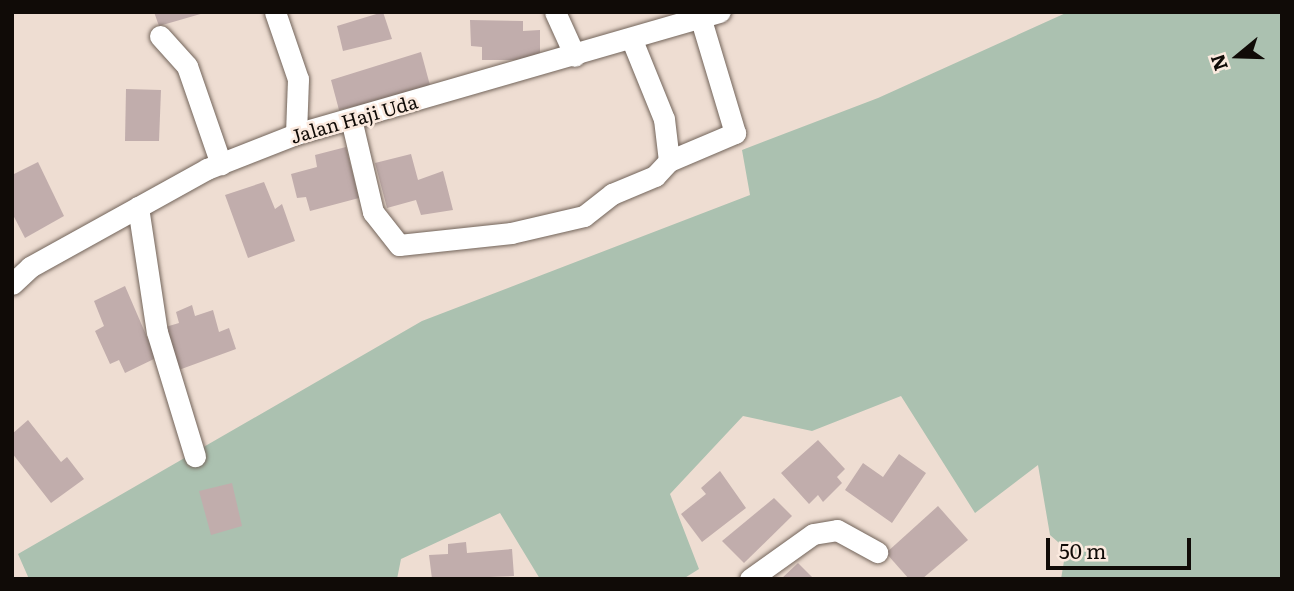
<!DOCTYPE html>
<style>
body{margin:0}
#map{position:relative;width:1294px;height:591px;overflow:hidden;background:#eeddd2;font-family:Literata,serif}
div>[style]{position:absolute}
.green>*{inset:0;background:#abc1b0}
.building>*{inset:0;background:#c1adac}
.roads{filter:drop-shadow(0 0 2px #72645a) drop-shadow(0 0 2px #72645a)}
.minor>*{height:21px;margin:-10.5px;padding:0 10.5px;transform-origin:10.5px;border-radius:10.5px;background:#fff}
span{translate:-50% -50%;white-space:nowrap;text-align:center;line-height:1.15;-webkit-text-stroke:5px #fbeadf;paint-order:stroke}
.street-label{font-size:19px;color:#100b07}
.frame{position:absolute;inset:0;border:14px solid #100b07;pointer-events:none}
.north{position:absolute;left:1203px;top:21px;width:70px;height:70px;-webkit-text-stroke:5px #fbeadf;paint-order:stroke;rotate:251deg;font-size:19px;font-weight:700;line-height:28px;text-align:center;color:#100b07}
.north::after{content:'';display:block;margin:auto;width:24px;height:32px;background:#100b07;clip-path:polygon(50% 0,100% 100%,50% 72%,0 100%)}
.scale{position:absolute;left:1046px;top:538px;width:145px;height:32px;box-sizing:border-box;border:4px solid #100b07;border-top:0;padding-left:9px;font-size:21px;line-height:24px;white-space:nowrap;color:#100b07;-webkit-text-stroke:5px #fbeadf;paint-order:stroke}
</style>
<div id="map">
<div class="green">
<div style="clip-path:polygon(1068px 12px,1282px 12px,1282px 579px,1061px 579px,1066px 549px,1050px 535px,1038px 465px,975px 513px,901px 396px,812px 431px,743px 416px,670px 494px,699px 569px,683px 579px,540px 579px,500px 513px,401px 559px,397px 579px,29px 579px,18px 554px,422px 321px,750px 195px,742px 150px,878px 98px)"></div>
</div>
<div class="building">
<div style="clip-path:polygon(154px 12px,204px 12px,204px 13px,159px 26px)"></div>
<div style="clip-path:polygon(383px 12px,392px 39px,343px 51px,337px 26px)"></div>
<div style="clip-path:polygon(470px 20px,523px 21px,523px 31px,540px 30px,540px 60px,482px 60px,482px 47px,471px 46px)"></div>
<div style="clip-path:polygon(421px 52px,431px 89px,339px 110px,331px 80px)"></div>
<div style="clip-path:polygon(126px 89px,161px 90px,159px 141px,125px 141px)"></div>
<div style="clip-path:polygon(346px 147px,359px 198px,310px 211px,306px 197px,297px 198px,291px 174px,317px 167px,315px 155px)"></div>
<div style="clip-path:polygon(411px 154px,418px 180px,443px 171px,453px 210px,421px 215px,416px 200px,387px 208px,375px 163px)"></div>
<div style="clip-path:polygon(38px 162px,64px 216px,25px 238px,12px 213px,12px 175px)"></div>
<div style="clip-path:polygon(264px 182px,275px 209px,282px 204px,295px 241px,248px 258px,225px 195px)"></div>
<div style="clip-path:polygon(125px 286px,156px 358px,125px 373px,119px 360px,110px 364px,95px 331px,104px 326px,94px 301px)"></div>
<div style="clip-path:polygon(192px 305px,195px 316px,213px 310px,219px 332px,229px 328px,236px 349px,176px 371px,162px 328px,179px 323px,176px 312px)"></div>
<div style="clip-path:polygon(28px 420px,61px 462px,67px 457px,84px 479px,51px 503px,12px 453px,12px 434px)"></div>
<div style="clip-path:polygon(818px 440px,845px 469px,837px 477px,842px 483px,823px 502px,818px 495px,809px 504px,781px 473px)"></div>
<div style="clip-path:polygon(899px 454px,926px 473px,892px 523px,845px 490px,863px 463px,883px 477px)"></div>
<div style="clip-path:polygon(720px 471px,746px 508px,702px 542px,681px 514px,706px 494px,701px 488px)"></div>
<div style="clip-path:polygon(232px 483px,242px 526px,211px 535px,199px 491px)"></div>
<div style="clip-path:polygon(774px 498px,792px 516px,744px 563px,722px 541px)"></div>
<div style="clip-path:polygon(938px 506px,968px 540px,922px 579px,909px 579px,886px 553px)"></div>
<div style="clip-path:polygon(466px 542px,467px 553px,512px 549px,514px 576px,432px 579px,429px 555px,448px 554px,448px 544px)"></div>
<div style="clip-path:polygon(798px 563px,814px 579px,781px 579px)"></div>
</div>
<div class="roads">
<div class="minor">
<div style="left:275px;top:12px;width:71px;rotate:71.1deg"></div>
<div style="left:298px;top:79px;width:55px;rotate:92.1deg"></div>
<div style="left:555px;top:12px;width:48px;rotate:65.6deg"></div>
<div style="left:160px;top:36px;width:40px;rotate:48deg"></div>
<div style="left:187px;top:66px;width:104px;rotate:70.9deg"></div>
<div style="left:351px;top:119px;width:96px;rotate:76.7deg"></div>
<div style="left:373px;top:212px;width:42px;rotate:51.8deg"></div>
<div style="left:399px;top:245px;width:113px;rotate:-6.1deg"></div>
<div style="left:511px;top:233px;width:75px;rotate:-13.1deg"></div>
<div style="left:584px;top:216px;width:36px;rotate:-38deg"></div>
<div style="left:612px;top:194px;width:47px;rotate:-22.7deg"></div>
<div style="left:655px;top:176px;width:21px;rotate:-47deg"></div>
<div style="left:669px;top:161px;width:42px;rotate:-96.8deg"></div>
<div style="left:664px;top:119px;width:85px;rotate:-112.1deg"></div>
<div style="left:669px;top:161px;width:72px;rotate:-23deg"></div>
<div style="left:735px;top:133px;width:118px;rotate:-106.7deg"></div>
<div style="left:138px;top:207px;width:126px;rotate:81.4deg"></div>
<div style="left:157px;top:332px;width:130px;rotate:73deg"></div>
<div style="left:12px;top:284px;width:25px;rotate:-43deg"></div>
<div style="left:30px;top:267px;width:202px;rotate:-29deg"></div>
<div style="left:207px;top:169px;width:96px;rotate:-21.5deg"></div>
<div style="left:296px;top:134px;width:441px;rotate:-16.1deg"></div>
<div style="left:750px;top:579px;width:77px;rotate:-35.5deg"></div>
<div style="left:813px;top:534px;width:24px;rotate:-9deg"></div>
<div style="left:837px;top:530px;width:46px;rotate:28.8deg"></div>
</div>
</div>
<div class="street-label">
<span style="left:354px;top:119px;rotate:-16deg">Jalan Haji Uda</span>
</div>
<div class="frame"></div>
<div class="north">N</div>
<div class="scale">50 m</div>
</div>
